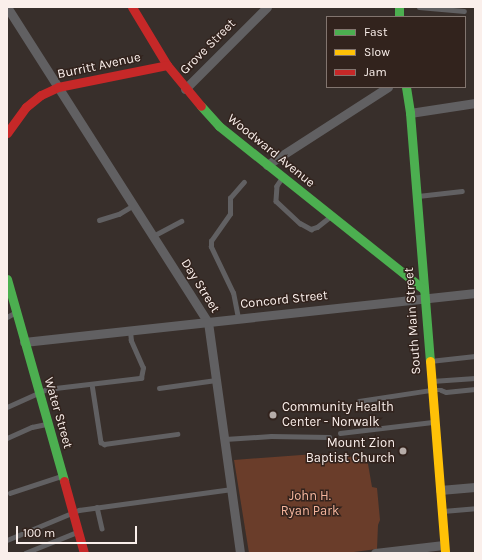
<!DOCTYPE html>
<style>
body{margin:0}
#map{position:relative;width:482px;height:560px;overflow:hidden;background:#382f2b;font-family:Karla,sans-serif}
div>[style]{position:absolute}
.green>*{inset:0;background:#6a3d2a}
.lane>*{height:4.5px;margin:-2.25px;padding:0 2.25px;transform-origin:2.25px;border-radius:2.25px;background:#616062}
.street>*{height:9px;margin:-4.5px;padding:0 4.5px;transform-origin:4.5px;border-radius:4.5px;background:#616062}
.fast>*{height:9px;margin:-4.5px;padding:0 4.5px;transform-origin:4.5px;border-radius:4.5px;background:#4caf50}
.slow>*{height:9px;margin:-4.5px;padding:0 4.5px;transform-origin:4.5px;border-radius:4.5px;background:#ffc107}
.jam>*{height:9px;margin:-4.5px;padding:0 4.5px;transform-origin:4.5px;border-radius:4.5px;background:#c62828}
.dots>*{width:11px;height:11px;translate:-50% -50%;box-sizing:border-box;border:2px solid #32231d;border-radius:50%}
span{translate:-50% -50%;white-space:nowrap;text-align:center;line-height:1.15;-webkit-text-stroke:3px #32231d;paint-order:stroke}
.street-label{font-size:13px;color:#faefeb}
.poi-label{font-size:13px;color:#faefeb}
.left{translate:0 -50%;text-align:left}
.right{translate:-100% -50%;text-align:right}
.park-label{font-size:13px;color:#f6b69d}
.frame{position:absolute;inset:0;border:8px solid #faefeb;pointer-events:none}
.legend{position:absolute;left:326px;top:16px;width:140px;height:72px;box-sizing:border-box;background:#32231d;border:1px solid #82756f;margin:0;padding:5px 7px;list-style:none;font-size:12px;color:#faefeb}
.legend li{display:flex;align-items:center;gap:8px;height:20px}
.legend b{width:20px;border:1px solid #82756f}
.scale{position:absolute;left:16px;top:526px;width:121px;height:18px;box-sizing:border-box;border:2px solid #faefeb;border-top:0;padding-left:5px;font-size:12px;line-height:14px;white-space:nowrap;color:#faefeb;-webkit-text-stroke:3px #32231d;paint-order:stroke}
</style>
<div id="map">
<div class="green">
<div style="clip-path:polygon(315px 454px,367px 458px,372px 487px,377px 488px,380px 520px,378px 525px,377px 549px,346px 553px,249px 553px,234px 460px)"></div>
</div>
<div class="lane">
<div style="left:419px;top:7px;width:45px;rotate:5.1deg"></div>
<div style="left:283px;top:177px;width:11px;rotate:124deg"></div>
<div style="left:277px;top:186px;width:15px;rotate:94deg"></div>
<div style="left:276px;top:201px;width:33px;rotate:43deg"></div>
<div style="left:300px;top:223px;width:13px;rotate:29deg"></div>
<div style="left:311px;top:229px;width:6px;rotate:-18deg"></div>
<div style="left:317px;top:227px;width:18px;rotate:-38deg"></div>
<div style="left:418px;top:196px;width:44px;rotate:-6.5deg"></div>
<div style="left:99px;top:220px;width:21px;rotate:-17deg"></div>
<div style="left:119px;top:214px;width:17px;rotate:-31deg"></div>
<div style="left:153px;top:236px;width:32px;rotate:-28deg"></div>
<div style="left:7px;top:317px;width:10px;rotate:-29deg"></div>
<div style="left:238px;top:318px;width:25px;rotate:-101deg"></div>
<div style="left:233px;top:293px;width:51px;rotate:-115.6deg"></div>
<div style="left:211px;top:247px;width:6px;rotate:-90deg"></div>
<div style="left:211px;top:241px;width:33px;rotate:-55deg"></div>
<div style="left:230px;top:214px;width:16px;rotate:-90deg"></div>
<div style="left:230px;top:198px;width:21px;rotate:-49deg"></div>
<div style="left:430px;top:361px;width:45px;rotate:-6.3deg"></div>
<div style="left:432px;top:381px;width:43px;rotate:-4deg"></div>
<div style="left:92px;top:384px;width:59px;rotate:81.2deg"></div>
<div style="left:101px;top:442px;width:4px;rotate:34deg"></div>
<div style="left:104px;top:444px;width:74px;rotate:-7.8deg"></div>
<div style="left:159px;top:388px;width:59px;rotate:-7.9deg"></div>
<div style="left:359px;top:401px;width:73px;rotate:-8.7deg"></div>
<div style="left:431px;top:390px;width:10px"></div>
<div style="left:441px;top:390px;width:5px;rotate:22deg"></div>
<div style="left:446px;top:392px;width:29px;rotate:-6deg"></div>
<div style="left:7px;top:407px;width:44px;rotate:-24.2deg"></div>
<div style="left:47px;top:389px;width:95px;rotate:-6.7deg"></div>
<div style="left:141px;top:378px;width:10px;rotate:-79deg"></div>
<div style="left:143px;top:368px;width:30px;rotate:-114deg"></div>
<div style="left:131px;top:341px;width:10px;rotate:-96deg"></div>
<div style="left:340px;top:433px;width:95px;rotate:-6.7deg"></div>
<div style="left:7px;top:438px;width:27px;rotate:-24deg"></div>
<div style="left:32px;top:427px;width:14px;rotate:-12deg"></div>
<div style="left:225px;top:439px;width:46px;rotate:-3.7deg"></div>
<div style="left:271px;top:436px;width:58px;rotate:1deg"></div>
<div style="left:10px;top:493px;width:54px;rotate:-18.4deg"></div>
<div style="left:97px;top:507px;width:22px;rotate:77deg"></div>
<div style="left:443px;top:511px;width:32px;rotate:-5deg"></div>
<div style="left:7px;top:540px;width:78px;rotate:-22.6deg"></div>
<div style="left:79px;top:510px;width:154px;rotate:-7.8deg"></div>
<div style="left:25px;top:553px;width:56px;rotate:-22deg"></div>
</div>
<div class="street">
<div style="left:7px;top:7px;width:374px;rotate:57.5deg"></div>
<div style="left:208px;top:322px;width:233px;rotate:82.1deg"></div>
<div style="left:185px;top:89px;width:116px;rotate:-45deg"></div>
<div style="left:410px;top:113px;width:66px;rotate:-8.7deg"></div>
<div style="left:267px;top:165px;width:144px;rotate:-32.8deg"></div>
<div style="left:24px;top:342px;width:454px;rotate:-6.2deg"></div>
<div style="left:440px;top:490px;width:35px;rotate:-5deg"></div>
<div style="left:375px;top:553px;width:69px;rotate:-6.6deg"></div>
</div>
<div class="fast">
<div style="left:399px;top:7px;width:10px;rotate:90deg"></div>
<div style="left:406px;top:87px;width:26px;rotate:81deg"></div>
<div style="left:410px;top:113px;width:249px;rotate:85.4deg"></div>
<div style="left:201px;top:106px;width:27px;rotate:48deg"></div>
<div style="left:219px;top:126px;width:261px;rotate:38.6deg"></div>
<div style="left:7px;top:279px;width:210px;rotate:74.2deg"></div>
</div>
<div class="slow">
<div style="left:430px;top:361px;width:193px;rotate:85.5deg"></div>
</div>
<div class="jam">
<div style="left:132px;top:7px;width:68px;rotate:58.9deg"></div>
<div style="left:167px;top:65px;width:53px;rotate:50.3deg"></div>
<div style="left:7px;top:133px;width:32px;rotate:-54deg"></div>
<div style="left:26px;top:107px;width:19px;rotate:-39deg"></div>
<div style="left:41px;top:95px;width:19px;rotate:-25deg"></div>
<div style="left:58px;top:87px;width:111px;rotate:-11.4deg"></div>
<div style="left:64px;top:481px;width:75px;rotate:74.5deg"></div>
</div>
<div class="dots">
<div style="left:273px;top:415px;background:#b6aca8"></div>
<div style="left:403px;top:451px;background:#b6aca8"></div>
</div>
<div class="street-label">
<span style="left:208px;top:47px;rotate:-45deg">Grove Street</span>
<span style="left:99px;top:66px;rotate:-12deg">Burritt Avenue</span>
<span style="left:271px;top:151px;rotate:39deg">Woodward Avenue</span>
<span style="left:200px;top:286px;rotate:58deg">Day Street</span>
<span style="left:284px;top:300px;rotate:-6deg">Concord Street</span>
<span style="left:413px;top:321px;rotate:-94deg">South Main Street</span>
<span style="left:58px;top:413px;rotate:74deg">Water Street</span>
</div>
<div class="poi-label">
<span class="left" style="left:282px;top:415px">Community Health<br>Center - Norwalk</span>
<span class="right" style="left:395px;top:451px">Mount Zion<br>Baptist Church</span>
</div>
<div class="park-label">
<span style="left:310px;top:504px">John H.<br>Ryan Park</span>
</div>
<div class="frame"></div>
<ul class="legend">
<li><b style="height:5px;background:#4caf50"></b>Fast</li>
<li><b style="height:5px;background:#ffc107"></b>Slow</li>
<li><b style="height:5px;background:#c62828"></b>Jam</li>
</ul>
<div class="scale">100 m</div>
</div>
